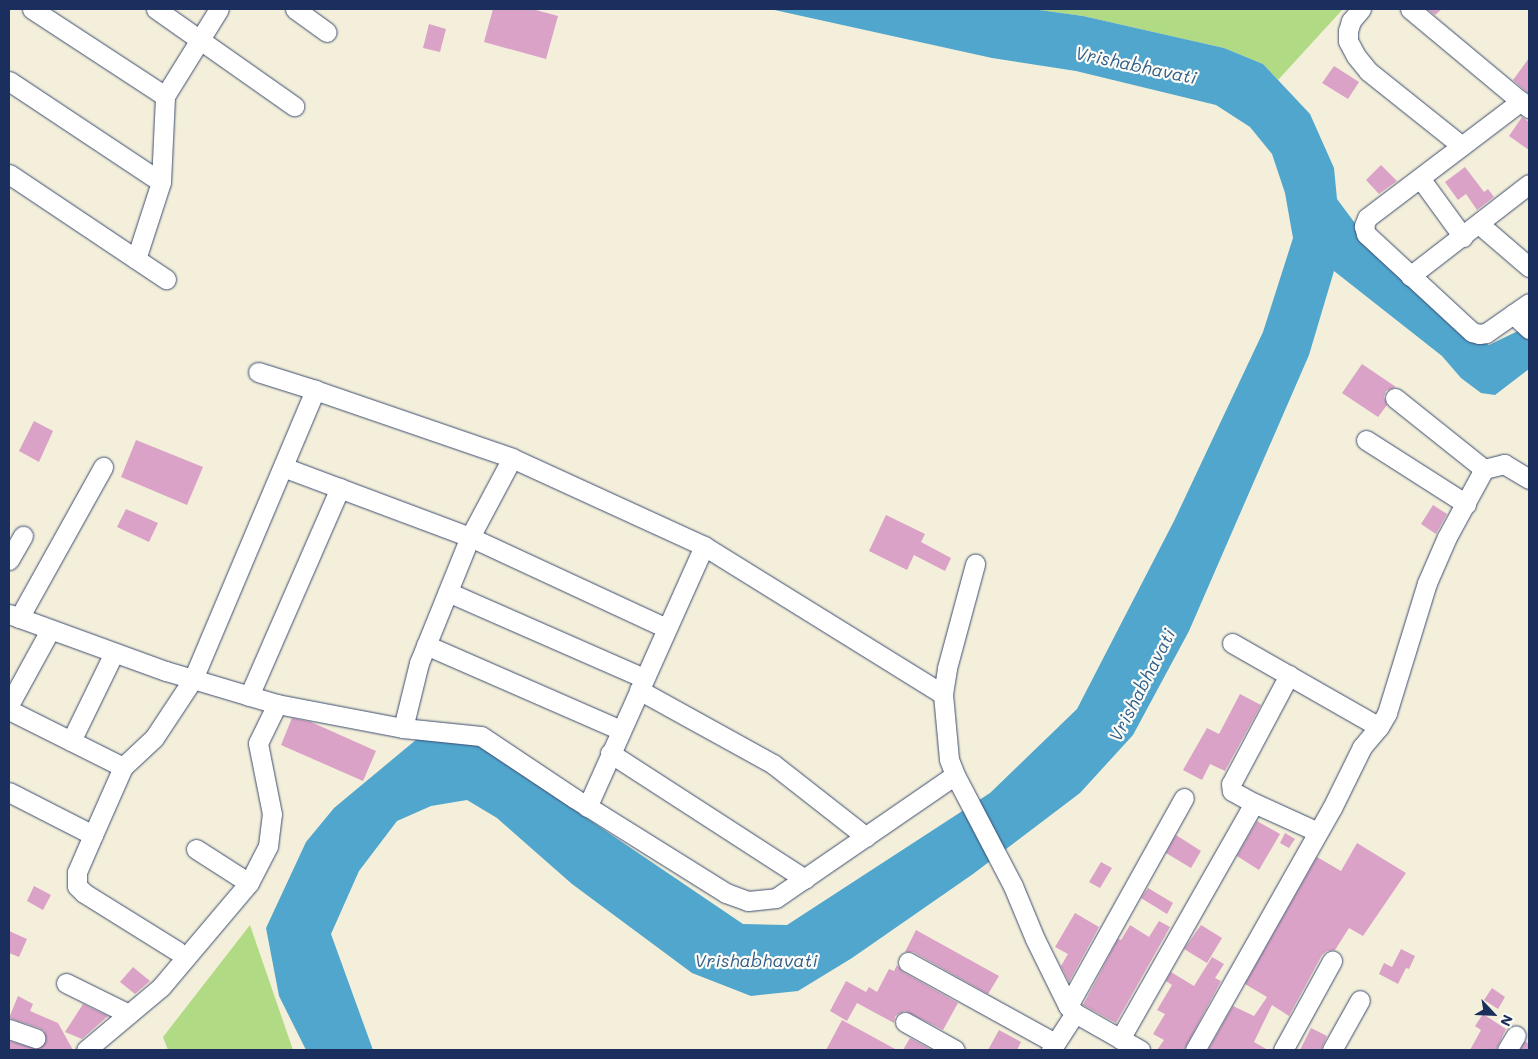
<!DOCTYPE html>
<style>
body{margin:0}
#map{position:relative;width:1538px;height:1059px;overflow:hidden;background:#f3efda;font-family:Mali,sans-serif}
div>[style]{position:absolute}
.green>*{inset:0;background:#b1da84}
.water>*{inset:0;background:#51a6cd}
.building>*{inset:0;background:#daa2c7}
.roads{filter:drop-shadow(0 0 1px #3b4c71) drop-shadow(0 0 1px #3b4c71)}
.minor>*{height:19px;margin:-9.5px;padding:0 9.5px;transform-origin:9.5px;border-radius:9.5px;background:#fff}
span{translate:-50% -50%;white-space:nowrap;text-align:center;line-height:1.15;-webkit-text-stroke:4.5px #fdfcf7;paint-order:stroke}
.water-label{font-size:18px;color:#315f8a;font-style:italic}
.frame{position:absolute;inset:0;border:10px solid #1b2f5e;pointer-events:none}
.north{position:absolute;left:1468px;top:989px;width:50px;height:50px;-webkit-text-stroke:4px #fdfcf7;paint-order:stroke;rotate:115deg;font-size:14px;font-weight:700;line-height:20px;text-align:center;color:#1b2f5e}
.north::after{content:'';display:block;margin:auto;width:18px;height:22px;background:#1b2f5e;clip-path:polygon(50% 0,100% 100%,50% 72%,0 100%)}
</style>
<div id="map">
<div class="green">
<div style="clip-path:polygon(1032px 9px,1343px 9px,1278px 80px,1263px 64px,1224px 48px,1083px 16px)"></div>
<div style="clip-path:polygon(250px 925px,293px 1050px,168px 1050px,163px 1037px)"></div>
</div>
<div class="water">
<div style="clip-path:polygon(770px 9px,1032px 9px,1083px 16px,1224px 48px,1263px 64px,1310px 114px,1334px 168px,1337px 199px,1378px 254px,1462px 331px,1489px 345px,1522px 329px,1529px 338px,1529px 369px,1495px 395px,1481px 393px,1461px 378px,1442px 356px,1334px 271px,1309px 355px,1189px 631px,1133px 735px,1080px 793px,973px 874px,852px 958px,798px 991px,751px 996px,692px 973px,572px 884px,497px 818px,467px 800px,431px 806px,397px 821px,359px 871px,331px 934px,373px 1050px,306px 1050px,279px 996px,266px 928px,306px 842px,334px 808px,417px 739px,476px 743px,743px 924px,787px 925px,990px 793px,1077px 709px,1174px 521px,1263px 332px,1293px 238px,1285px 193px,1272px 154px,1250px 127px,1216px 105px,1076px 71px,992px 58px)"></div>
</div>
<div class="building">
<div style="clip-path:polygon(493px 9px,532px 9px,558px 16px,546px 59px,484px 42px)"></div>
<div style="clip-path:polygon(1427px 9px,1442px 9px,1435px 15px)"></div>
<div style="clip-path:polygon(429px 24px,446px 29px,440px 52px,423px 48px)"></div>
<div style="clip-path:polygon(1529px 58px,1529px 94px,1513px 80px)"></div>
<div style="clip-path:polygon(1334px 66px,1359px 82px,1348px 99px,1322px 83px)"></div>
<div style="clip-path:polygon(1522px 117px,1529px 122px,1529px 150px,1509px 136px)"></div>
<div style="clip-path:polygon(1381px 165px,1397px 181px,1379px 194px,1366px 180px)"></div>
<div style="clip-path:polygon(1465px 167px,1484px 192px,1488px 189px,1494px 197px,1477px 210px,1466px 194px,1458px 200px,1445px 182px)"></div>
<div style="clip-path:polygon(1362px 364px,1396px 387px,1386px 391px,1384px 397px,1387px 405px,1378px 417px,1342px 393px)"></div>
<div style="clip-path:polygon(34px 421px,53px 431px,39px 462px,19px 451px)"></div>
<div style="clip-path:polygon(136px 440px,203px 467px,187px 505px,121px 477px)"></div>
<div style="clip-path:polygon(1433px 505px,1447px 514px,1436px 534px,1421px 524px)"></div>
<div style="clip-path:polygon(126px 509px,158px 523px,149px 542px,117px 527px)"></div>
<div style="clip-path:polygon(886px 515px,925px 534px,921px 542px,951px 558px,945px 571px,914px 555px,907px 570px,869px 551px)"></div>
<div style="clip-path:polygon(1240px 694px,1261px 705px,1225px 771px,1210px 764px,1202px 780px,1183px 770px,1207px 728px,1219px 734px)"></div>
<div style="clip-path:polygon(292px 718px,311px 722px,376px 751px,363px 781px,281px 745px)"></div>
<div style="clip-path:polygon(1257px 821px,1280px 834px,1259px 870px,1237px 856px)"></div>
<div style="clip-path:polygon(1285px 833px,1295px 839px,1289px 848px,1280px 843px)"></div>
<div style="clip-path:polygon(1176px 835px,1201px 851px,1191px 868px,1166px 853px)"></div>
<div style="clip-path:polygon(1357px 843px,1406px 873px,1363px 936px,1349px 928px,1335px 950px,1327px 951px,1322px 955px,1289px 1016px,1272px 1005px,1254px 1042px,1268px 1050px,1208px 1050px,1233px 1006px,1254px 1016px,1267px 997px,1245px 984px,1317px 857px,1341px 871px)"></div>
<div style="clip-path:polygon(1101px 862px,1112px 868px,1100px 888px,1089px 882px)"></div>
<div style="clip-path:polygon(34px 886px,51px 895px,43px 910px,27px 901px)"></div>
<div style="clip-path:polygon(1148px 888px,1173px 903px,1167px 914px,1141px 898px)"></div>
<div style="clip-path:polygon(1075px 913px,1099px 927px,1069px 982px,1061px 966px,1068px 954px,1055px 947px)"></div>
<div style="clip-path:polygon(1159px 921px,1170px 927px,1116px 1023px,1083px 1005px,1118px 939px,1121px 940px,1130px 925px,1149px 937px)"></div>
<div style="clip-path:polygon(1201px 925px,1222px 938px,1207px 963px,1184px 949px)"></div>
<div style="clip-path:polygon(916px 930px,999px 976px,988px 994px,913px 952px,905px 952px)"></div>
<div style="clip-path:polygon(9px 931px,27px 939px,19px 957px,9px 953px)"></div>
<div style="clip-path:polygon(1401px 949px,1415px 956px,1409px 969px,1406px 968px,1398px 984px,1379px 974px,1384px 963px,1392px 967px)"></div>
<div style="clip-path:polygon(1212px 957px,1224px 964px,1215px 978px,1221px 981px,1184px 1050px,1157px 1050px,1164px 1040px,1153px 1034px,1165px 1014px,1157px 1010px,1172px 985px,1166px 981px,1171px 972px,1194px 986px)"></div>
<div style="clip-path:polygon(897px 965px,903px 972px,958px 1003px,943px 1030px,905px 1011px,895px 1016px,894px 1023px,857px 1003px,847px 1021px,830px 1011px,846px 981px,866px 992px,869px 987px,877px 992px,889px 969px,894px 971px)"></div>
<div style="clip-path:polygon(133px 967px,150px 981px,135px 994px,120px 982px)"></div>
<div style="clip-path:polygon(1492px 988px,1505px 997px,1498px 1009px,1484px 1000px)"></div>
<div style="clip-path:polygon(18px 996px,33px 1004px,30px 1011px,58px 1023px,73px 1050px,9px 1050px,9px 1041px,37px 1049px,46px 1041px,44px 1031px,39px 1028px,9px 1018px)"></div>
<div style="clip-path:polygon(83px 1004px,108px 1016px,82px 1039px,65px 1032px)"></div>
<div style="clip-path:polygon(1483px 1014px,1506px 1029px,1496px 1050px,1470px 1050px,1481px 1030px,1475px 1026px)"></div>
<div style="clip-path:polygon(842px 1020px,897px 1050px,826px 1050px)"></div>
<div style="clip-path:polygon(1311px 1028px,1327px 1036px,1321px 1050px,1300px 1050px)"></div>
<div style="clip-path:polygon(999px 1030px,1021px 1042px,1017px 1050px,988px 1050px)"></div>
<div style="clip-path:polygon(910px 1038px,932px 1050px,903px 1050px)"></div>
<div style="clip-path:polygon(1525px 1041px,1529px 1044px,1529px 1050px,1520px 1050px)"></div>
</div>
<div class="roads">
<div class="minor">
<div style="left:32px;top:9px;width:159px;rotate:33.2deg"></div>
<div style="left:156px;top:9px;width:169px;rotate:35.1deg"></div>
<div style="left:295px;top:9px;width:39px;rotate:36deg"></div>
<div style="left:1361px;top:9px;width:16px;rotate:130deg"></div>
<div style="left:1351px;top:21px;width:10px;rotate:107deg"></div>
<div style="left:1348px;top:31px;width:10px;rotate:90deg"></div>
<div style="left:1348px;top:41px;width:17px;rotate:62deg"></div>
<div style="left:1356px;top:56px;width:19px;rotate:51deg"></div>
<div style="left:1368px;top:71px;width:120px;rotate:38.6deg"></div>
<div style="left:1410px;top:9px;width:155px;rotate:39.8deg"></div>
<div style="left:9px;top:81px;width:182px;rotate:33.6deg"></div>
<div style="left:1521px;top:101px;width:193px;rotate:142.8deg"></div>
<div style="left:1367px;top:218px;width:9px;rotate:111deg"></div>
<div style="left:1364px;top:226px;width:8px;rotate:76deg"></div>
<div style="left:1366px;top:234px;width:144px;rotate:42.8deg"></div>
<div style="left:1472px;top:332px;width:7px;rotate:16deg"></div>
<div style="left:1479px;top:334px;width:7px;rotate:-8deg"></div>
<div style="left:1486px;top:333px;width:52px;rotate:-34.9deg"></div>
<div style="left:9px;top:174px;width:189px;rotate:33.8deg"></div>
<div style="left:1420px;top:178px;width:73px;rotate:53.9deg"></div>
<div style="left:1479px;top:224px;width:66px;rotate:40.7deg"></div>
<div style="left:136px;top:259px;width:81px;rotate:-72deg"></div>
<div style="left:161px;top:182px;width:86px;rotate:-87.3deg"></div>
<div style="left:165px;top:96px;width:102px;rotate:-58.2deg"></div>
<div style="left:1410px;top:276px;width:150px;rotate:-37.7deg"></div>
<div style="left:1513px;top:314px;width:22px;rotate:43deg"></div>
<div style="left:258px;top:372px;width:60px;rotate:17.5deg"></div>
<div style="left:1395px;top:398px;width:114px;rotate:38.6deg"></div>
<div style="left:1366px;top:440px;width:119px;rotate:32.6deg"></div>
<div style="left:283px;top:467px;width:200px;rotate:20.5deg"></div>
<div style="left:470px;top:537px;width:89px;rotate:-62deg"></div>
<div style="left:704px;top:546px;width:281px;rotate:31.8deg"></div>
<div style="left:9px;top:560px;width:28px;rotate:-60deg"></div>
<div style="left:448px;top:592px;width:214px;rotate:23.7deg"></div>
<div style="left:9px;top:614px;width:167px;rotate:20deg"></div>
<div style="left:166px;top:671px;width:116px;rotate:16.6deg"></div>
<div style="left:277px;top:704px;width:128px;rotate:10.8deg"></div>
<div style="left:403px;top:728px;width:78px;rotate:5.9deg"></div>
<div style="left:481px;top:736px;width:112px;rotate:33.7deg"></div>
<div style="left:574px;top:798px;width:179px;rotate:32deg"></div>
<div style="left:726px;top:893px;width:23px;rotate:20deg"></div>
<div style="left:748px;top:901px;width:28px;rotate:-6deg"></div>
<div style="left:776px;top:898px;width:217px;rotate:-34.5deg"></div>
<div style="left:955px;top:775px;width:125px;rotate:62.4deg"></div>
<div style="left:1013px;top:886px;width:57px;rotate:67.5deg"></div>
<div style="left:1035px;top:939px;width:75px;rotate:63.8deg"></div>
<div style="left:1068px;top:1006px;width:10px;rotate:45deg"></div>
<div style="left:1075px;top:1013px;width:75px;rotate:29.6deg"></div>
<div style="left:19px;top:618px;width:173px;rotate:-60.9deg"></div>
<div style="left:1232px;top:643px;width:169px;rotate:29.7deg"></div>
<div style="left:426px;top:645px;width:213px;rotate:23.6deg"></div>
<div style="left:1289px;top:675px;width:123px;rotate:118deg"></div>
<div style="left:1231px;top:784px;width:7px;rotate:82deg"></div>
<div style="left:1232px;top:791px;width:25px;rotate:29deg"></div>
<div style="left:1254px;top:803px;width:70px;rotate:24.4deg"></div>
<div style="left:639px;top:690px;width:153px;rotate:28.9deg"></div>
<div style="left:773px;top:764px;width:118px;rotate:38.1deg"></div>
<div style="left:249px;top:696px;width:227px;rotate:-66.4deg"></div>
<div style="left:9px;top:705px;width:85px;rotate:-61.3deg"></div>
<div style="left:9px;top:710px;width:127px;rotate:26.6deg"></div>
<div style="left:123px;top:767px;width:74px;rotate:113.8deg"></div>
<div style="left:93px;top:835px;width:94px;rotate:-152.9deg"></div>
<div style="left:403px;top:728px;width:67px;rotate:-76.2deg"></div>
<div style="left:419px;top:663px;width:136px;rotate:-68deg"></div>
<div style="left:470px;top:537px;width:216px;rotate:24.9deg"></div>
<div style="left:71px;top:741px;width:98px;rotate:-64deg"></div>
<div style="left:610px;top:753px;width:232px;rotate:32.9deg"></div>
<div style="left:123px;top:767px;width:42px;rotate:-43.1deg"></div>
<div style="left:154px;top:738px;width:71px;rotate:-56.5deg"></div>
<div style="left:193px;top:679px;width:314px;rotate:-67.1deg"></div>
<div style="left:315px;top:390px;width:208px;rotate:19deg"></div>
<div style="left:512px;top:458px;width:211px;rotate:24.6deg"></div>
<div style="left:704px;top:546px;width:286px;rotate:114.1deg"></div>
<div style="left:955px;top:775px;width:17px;rotate:-111deg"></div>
<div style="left:949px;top:759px;width:65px;rotate:-95.3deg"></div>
<div style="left:943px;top:694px;width:26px;rotate:-81deg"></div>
<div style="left:947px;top:668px;width:108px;rotate:-74.9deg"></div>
<div style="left:93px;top:835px;width:40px;rotate:113.4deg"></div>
<div style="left:77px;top:872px;width:14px;rotate:90deg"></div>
<div style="left:77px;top:886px;width:10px;rotate:45deg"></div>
<div style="left:84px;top:893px;width:110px;rotate:31.9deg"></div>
<div style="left:196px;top:849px;width:63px;rotate:32.7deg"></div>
<div style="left:908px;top:962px;width:168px;rotate:28.9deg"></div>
<div style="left:66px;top:983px;width:70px;rotate:26.2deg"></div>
<div style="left:1068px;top:1006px;width:238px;rotate:-60.9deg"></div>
<div style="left:905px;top:1022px;width:57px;rotate:29.2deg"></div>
<div style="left:9px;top:1029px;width:28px;rotate:19deg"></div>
<div style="left:1120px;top:1039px;width:271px;rotate:-60.4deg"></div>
<div style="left:86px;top:1050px;width:98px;rotate:-40deg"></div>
<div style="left:161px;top:987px;width:136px;rotate:-49.8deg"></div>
<div style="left:249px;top:883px;width:42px;rotate:-62.8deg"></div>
<div style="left:268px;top:846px;width:32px;rotate:-83deg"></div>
<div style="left:272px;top:814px;width:72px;rotate:-101.2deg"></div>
<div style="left:258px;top:743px;width:43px;rotate:-64deg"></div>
<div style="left:1051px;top:1050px;width:44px;rotate:-57deg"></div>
<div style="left:1195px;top:1050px;width:278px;rotate:-60.5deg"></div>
<div style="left:1332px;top:808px;width:68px;rotate:-63.8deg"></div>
<div style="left:1362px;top:747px;width:26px;rotate:-50deg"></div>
<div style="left:1379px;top:727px;width:16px;rotate:-60deg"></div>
<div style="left:1387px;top:713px;width:136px;rotate:-72.9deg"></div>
<div style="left:1427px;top:583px;width:50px;rotate:-66.5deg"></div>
<div style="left:1447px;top:537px;width:77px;rotate:-61.4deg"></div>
<div style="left:1484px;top:469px;width:21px;rotate:-14deg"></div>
<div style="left:1504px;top:464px;width:29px;rotate:31deg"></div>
<div style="left:1283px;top:1050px;width:102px;rotate:-61.2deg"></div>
<div style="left:1332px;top:1050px;width:57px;rotate:-60.8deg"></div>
<div style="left:1507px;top:1050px;width:17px;rotate:-59deg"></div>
</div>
</div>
<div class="water-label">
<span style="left:1136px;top:65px;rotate:12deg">Vrishabhavati</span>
<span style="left:1142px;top:685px;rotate:-63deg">Vrishabhavati</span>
<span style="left:756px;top:960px">Vrishabhavati</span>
</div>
<div class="frame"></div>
<div class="north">N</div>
</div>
